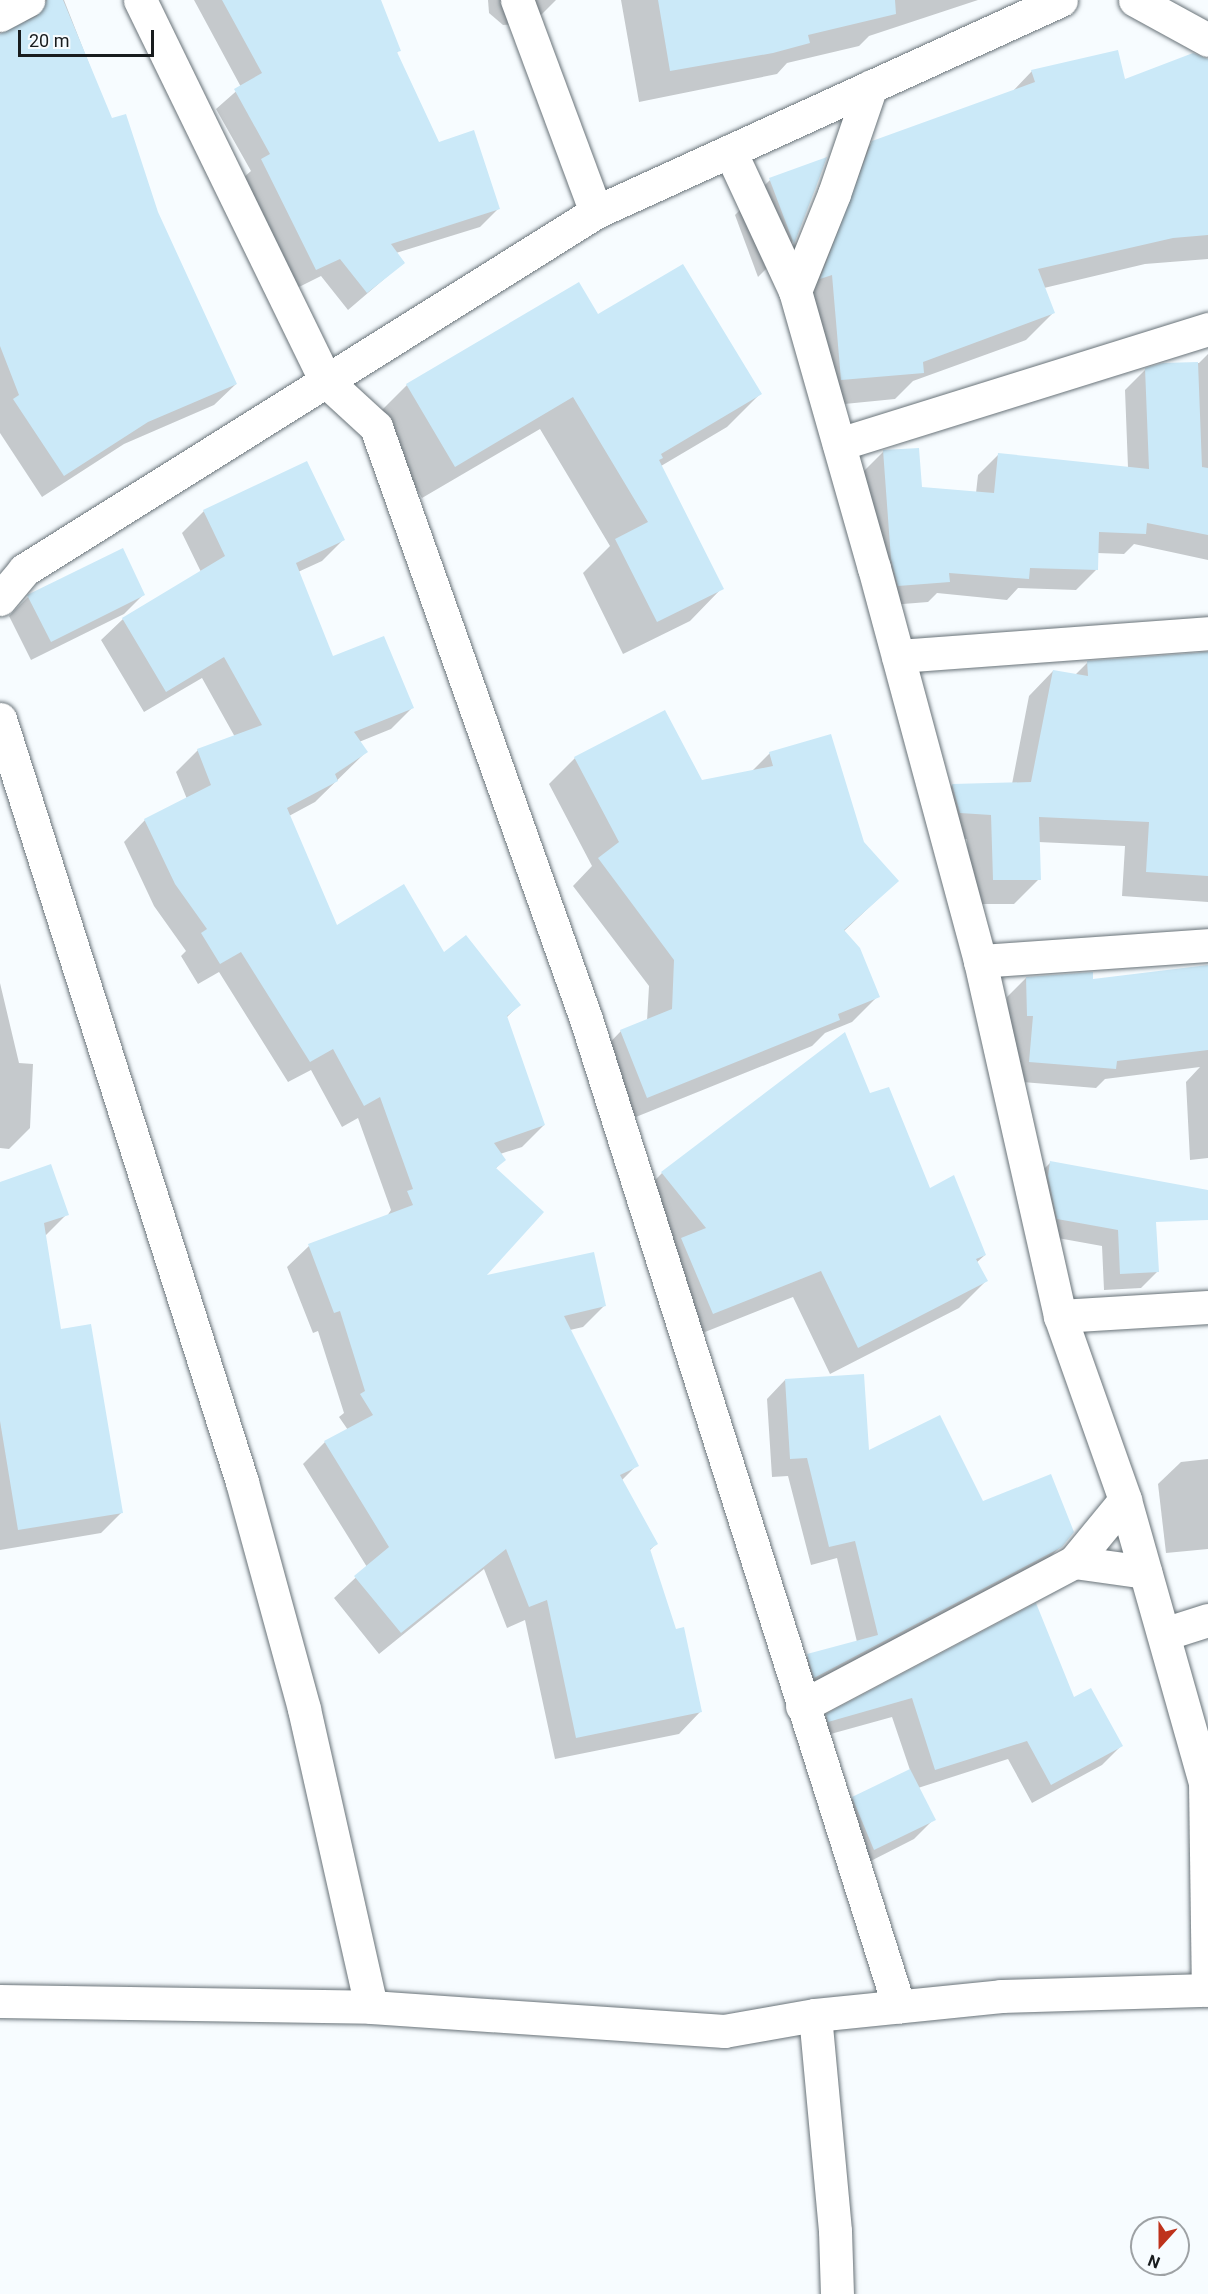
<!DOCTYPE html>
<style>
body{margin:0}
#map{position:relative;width:1208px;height:2294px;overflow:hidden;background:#f7fcff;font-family:Roboto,sans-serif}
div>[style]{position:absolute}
.shadow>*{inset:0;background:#0003}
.building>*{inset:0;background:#cbe9f8}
.roads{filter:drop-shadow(0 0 2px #697379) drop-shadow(0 0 2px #697379)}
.minor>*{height:33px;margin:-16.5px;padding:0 16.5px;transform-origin:16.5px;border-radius:16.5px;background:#fff}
span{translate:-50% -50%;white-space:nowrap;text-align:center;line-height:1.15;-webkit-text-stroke:4.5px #f7fcff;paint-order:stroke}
.north{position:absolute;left:1130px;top:2216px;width:60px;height:60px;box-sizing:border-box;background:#f7fcff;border:2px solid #9ea2a5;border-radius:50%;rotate:201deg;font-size:16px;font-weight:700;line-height:24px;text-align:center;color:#181c1e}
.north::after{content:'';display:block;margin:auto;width:21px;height:27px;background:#be321c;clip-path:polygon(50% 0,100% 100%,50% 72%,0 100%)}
.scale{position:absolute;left:18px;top:30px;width:136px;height:27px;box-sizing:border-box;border:3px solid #181c1e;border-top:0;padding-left:8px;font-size:18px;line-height:21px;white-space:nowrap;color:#181c1e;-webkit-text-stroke:4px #f7fcff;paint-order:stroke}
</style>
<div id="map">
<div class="shadow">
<div style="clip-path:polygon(0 0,64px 0,111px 120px,236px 384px,214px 405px,124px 444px,42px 497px,0 433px,0 35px,26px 23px,17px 6px)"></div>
<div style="clip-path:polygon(194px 0,379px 0,399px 50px,396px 54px,438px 143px,498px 209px,480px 227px,396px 253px,404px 262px,348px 310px,321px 276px,297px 288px,243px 178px,251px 171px,216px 109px,241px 87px)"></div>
<div style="clip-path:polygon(488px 0,556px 0,533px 23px,503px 25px,489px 13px)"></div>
<div style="clip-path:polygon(621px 0,978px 0,869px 36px,859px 46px,787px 63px,777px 74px,639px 102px)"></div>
<div style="clip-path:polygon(1208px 60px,1208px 259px,1145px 264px,1044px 288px,1053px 313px,1026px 340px,913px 381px,895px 399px,814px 407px,805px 301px,845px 170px,873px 142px,1011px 93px,1032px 71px,1124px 81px)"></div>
<div style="clip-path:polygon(824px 160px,792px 243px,758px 277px,735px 215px,770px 180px)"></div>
<div style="clip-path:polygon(597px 316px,760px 394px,727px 427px,661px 466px,722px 588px,690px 621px,623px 654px,583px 573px,610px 546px,540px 429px,422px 498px,374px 418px,407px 385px)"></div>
<div style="clip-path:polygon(1208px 354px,1208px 560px,1134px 544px,1124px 554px,1097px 553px,1097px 569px,1076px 590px,1018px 588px,1007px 600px,937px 593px,928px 602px,878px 606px,863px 472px,884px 451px,920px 489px,976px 493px,978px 475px,999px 454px,1128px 468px,1125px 390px,1146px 369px,1163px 364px,1199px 363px)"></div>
<div style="clip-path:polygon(204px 511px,343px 540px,322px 561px,298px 572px,332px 658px,412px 708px,391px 729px,359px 742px,366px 752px,315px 802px,289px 816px,336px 927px,443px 954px,519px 1005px,506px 1018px,544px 1125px,522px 1147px,500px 1154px,504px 1160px,495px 1169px,483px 1277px,604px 1306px,583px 1327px,570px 1330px,637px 1465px,622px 1480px,656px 1544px,649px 1551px,700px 1712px,679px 1734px,555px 1759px,525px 1620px,507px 1628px,484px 1569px,379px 1654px,334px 1598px,367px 1567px,303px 1464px,325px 1442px,348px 1430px,339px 1417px,344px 1413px,318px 1331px,313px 1333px,287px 1267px,309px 1246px,387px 1216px,391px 1210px,358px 1118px,342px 1127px,311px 1070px,288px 1082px,219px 972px,198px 984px,181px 956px,186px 951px,154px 906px,124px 842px,145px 820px,187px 799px,176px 772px,198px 750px,235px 737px,202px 678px,144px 712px,101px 640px,123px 619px,201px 572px,182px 533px)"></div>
<div style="clip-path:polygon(144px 594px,124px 614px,31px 660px,9px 616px,28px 597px)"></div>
<div style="clip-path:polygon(1208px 652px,1208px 902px,1122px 896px,1125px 846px,1038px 842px,1039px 879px,1014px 904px,969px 904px,967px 839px,935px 838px,928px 810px,952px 785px,1012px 784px,1029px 696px,1053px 671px,1075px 675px,1088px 662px)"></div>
<div style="clip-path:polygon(664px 712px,701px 781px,751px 772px,770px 753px,897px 881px,843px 932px,878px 996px,852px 1022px,825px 1033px,812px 1046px,621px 1123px,595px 1058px,621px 1031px,647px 1021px,649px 986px,573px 886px,592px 866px,549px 784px,575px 758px)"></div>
<div style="clip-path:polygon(1208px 966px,1208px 1158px,1190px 1160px,1186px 1082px,1200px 1067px,1105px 1079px,1096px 1088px,1010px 1081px,1014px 1034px,1008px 1034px,1007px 997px,1026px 978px,1092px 980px)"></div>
<div style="clip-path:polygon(0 983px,19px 1063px,33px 1064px,30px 1128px,9px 1149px,0 1148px)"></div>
<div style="clip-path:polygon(869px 1095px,929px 1190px,985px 1255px,976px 1263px,986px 1281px,959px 1308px,830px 1374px,793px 1297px,685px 1340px,635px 1201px,662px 1173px)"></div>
<div style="clip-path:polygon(1051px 1162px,1153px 1181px,1158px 1271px,1141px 1288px,1104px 1290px,1102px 1246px,1041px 1235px,1034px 1179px)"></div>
<div style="clip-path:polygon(0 1183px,67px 1214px,45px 1236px,60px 1331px,122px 1512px,101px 1533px,0 1550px)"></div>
<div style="clip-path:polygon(785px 1380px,868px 1452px,982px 1503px,1061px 1546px,1041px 1566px,796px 1696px,789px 1674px,808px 1656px,857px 1642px,837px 1558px,811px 1565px,788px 1476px,772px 1477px,767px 1399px)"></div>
<div style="clip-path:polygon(1208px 1459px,1208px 1549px,1166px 1553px,1158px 1484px,1181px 1462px)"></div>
<div style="clip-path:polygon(1035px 1605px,1073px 1699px,1121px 1746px,1102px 1765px,1032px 1803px,1008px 1759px,918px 1788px,934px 1819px,914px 1839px,855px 1869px,834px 1818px,853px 1798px,910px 1770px,892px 1717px,809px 1740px,808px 1735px,827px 1716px)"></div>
</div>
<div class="building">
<div style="clip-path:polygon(47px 0,63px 0,112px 118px,126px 114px,158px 212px,237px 384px,148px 422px,64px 476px,13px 399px,19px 395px,0 346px,0 34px,37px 16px)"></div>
<div style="clip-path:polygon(222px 0,381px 0,401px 51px,397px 52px,439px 142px,474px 130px,500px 209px,391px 244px,405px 263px,367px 293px,340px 259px,316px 270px,261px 159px,270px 154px,234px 89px,262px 73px)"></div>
<div style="clip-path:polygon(658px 0,895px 0,896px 14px,808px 35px,810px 43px,773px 53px,670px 71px)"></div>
<div style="clip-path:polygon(1118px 50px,1125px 79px,1193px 53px,1208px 59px,1208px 235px,1173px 238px,1038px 269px,1055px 313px,923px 362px,924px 373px,841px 380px,832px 275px,820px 279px,872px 141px,1035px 82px,1031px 70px)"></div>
<div style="clip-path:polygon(827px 157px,816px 187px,794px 244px,769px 178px)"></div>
<div style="clip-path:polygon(683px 264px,762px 394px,661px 454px,663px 458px,659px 460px,724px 589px,657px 622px,615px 539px,648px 522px,573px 397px,455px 467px,406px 384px,579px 282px,598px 314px)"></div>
<div style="clip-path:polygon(1198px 362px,1202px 467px,1208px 468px,1208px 535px,1147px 523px,1146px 534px,1099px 532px,1098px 570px,1030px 568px,1029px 579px,949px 573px,950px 582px,898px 586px,891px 559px,883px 450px,919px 448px,922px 487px,994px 493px,998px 453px,1149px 469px,1145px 368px,1163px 363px)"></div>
<div style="clip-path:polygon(307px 461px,345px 540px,296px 563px,333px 656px,384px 636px,414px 708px,354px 732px,368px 752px,335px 774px,338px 781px,287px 808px,337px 925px,404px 884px,444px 952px,466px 935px,521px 1005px,507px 1016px,545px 1125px,494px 1143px,506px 1160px,496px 1168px,544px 1212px,487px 1275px,594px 1252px,606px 1306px,564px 1316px,639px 1466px,620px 1475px,658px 1544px,650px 1549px,676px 1629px,684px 1627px,702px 1712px,576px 1738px,547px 1600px,529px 1607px,506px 1549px,401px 1633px,354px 1576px,389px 1547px,324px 1441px,373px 1415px,360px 1394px,365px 1391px,340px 1311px,334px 1313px,308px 1244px,413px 1205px,407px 1191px,413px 1189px,380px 1097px,364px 1106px,333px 1049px,310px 1062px,241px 952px,220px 964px,201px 933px,207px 929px,175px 884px,144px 819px,211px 785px,197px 749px,262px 725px,224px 657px,166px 692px,122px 618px,225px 556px,203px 510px)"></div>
<div style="clip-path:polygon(123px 548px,145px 595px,51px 642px,27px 595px)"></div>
<div style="clip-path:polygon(1208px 652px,1208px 876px,1146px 872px,1149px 822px,1039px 817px,1041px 880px,993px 880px,991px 815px,960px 813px,952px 784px,1031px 782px,1053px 670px,1088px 676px,1087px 661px)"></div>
<div style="clip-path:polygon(665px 710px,702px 780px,773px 766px,769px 752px,831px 734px,864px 842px,899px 881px,844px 930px,860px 948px,880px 997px,838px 1014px,840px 1020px,647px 1098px,620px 1030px,672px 1009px,674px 960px,598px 858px,619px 842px,574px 757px)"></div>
<div style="clip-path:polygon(1208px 965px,1208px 1050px,1117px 1061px,1116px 1069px,1029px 1062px,1033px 1016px,1027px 1016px,1026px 977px,1093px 972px,1093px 979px)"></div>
<div style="clip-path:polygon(845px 1032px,870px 1093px,889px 1087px,930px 1188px,954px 1175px,986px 1255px,976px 1259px,988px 1281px,858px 1348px,821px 1271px,713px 1314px,681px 1238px,706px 1228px,661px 1172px)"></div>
<div style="clip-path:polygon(1050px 1161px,1208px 1190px,1208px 1220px,1156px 1222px,1159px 1272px,1120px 1274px,1118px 1230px,1057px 1219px,1048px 1176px)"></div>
<div style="clip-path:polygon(51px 1164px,69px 1215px,44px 1223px,61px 1329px,91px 1324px,123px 1513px,18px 1530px,0 1421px,0 1182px)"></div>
<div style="clip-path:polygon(864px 1374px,869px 1450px,940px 1415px,983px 1501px,1051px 1474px,1074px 1532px,1062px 1547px,814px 1678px,807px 1654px,878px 1635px,855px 1541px,829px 1547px,807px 1458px,790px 1459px,785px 1379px)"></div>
<div style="clip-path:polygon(1036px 1603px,1074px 1697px,1091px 1688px,1123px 1746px,1051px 1785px,1027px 1741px,935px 1770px,912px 1698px,828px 1722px,826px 1714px)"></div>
<div style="clip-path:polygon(910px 1769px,936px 1820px,874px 1850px,852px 1797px)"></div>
</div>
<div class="roads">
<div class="minor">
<div style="left:140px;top:0;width:424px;rotate:64deg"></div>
<div style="left:326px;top:381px;width:68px;rotate:42.6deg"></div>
<div style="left:376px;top:427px;width:628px;rotate:70.47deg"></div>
<div style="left:586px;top:1019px;width:1036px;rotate:72.42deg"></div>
<div style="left:517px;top:0;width:226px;rotate:69.6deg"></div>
<div style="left:1135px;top:0;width:83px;rotate:28.7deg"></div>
<div style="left:0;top:15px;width:32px;rotate:-28deg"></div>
<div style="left:730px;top:151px;width:154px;rotate:65.1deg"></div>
<div style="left:795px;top:291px;width:288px;rotate:74.1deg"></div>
<div style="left:874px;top:568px;width:407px;rotate:74.9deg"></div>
<div style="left:980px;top:961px;width:364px;rotate:77.3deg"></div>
<div style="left:1060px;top:1316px;width:195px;rotate:70.5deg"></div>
<div style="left:1125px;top:1500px;width:293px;rotate:74.2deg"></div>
<div style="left:1205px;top:1782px;width:208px;rotate:89.2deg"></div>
<div style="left:795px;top:291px;width:105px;rotate:-68.1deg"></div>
<div style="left:834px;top:194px;width:114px;rotate:-71.1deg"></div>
<div style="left:839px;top:444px;width:387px;rotate:-17.3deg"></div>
<div style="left:0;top:599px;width:38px;rotate:-50deg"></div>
<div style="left:24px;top:570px;width:675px;rotate:-32.04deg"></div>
<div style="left:596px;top:212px;width:511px;rotate:-24.51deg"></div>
<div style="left:898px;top:656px;width:311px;rotate:-4.2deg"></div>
<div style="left:0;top:719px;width:800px;rotate:72.4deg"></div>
<div style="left:242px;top:1482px;width:235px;rotate:74.7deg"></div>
<div style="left:304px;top:1709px;width:305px;rotate:77.3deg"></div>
<div style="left:980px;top:961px;width:229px;rotate:-4deg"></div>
<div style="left:1060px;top:1316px;width:148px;rotate:-3.5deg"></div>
<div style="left:1074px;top:1562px;width:72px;rotate:8deg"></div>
<div style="left:1164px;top:1634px;width:46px;rotate:-17.7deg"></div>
<div style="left:802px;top:1706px;width:308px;rotate:-27.9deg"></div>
<div style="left:1074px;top:1562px;width:80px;rotate:-50.6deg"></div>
<div style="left:0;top:2001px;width:371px;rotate:0.9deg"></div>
<div style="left:371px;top:2007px;width:354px;rotate:3.9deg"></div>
<div style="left:724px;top:2031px;width:92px;rotate:-10deg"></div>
<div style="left:815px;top:2015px;width:187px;rotate:-5.8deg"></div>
<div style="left:1001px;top:1996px;width:207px;rotate:-1.7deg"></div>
<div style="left:815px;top:2015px;width:217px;rotate:84.7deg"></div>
<div style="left:835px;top:2231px;width:63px;rotate:88.2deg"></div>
</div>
</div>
<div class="north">N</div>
<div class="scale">20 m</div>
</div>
